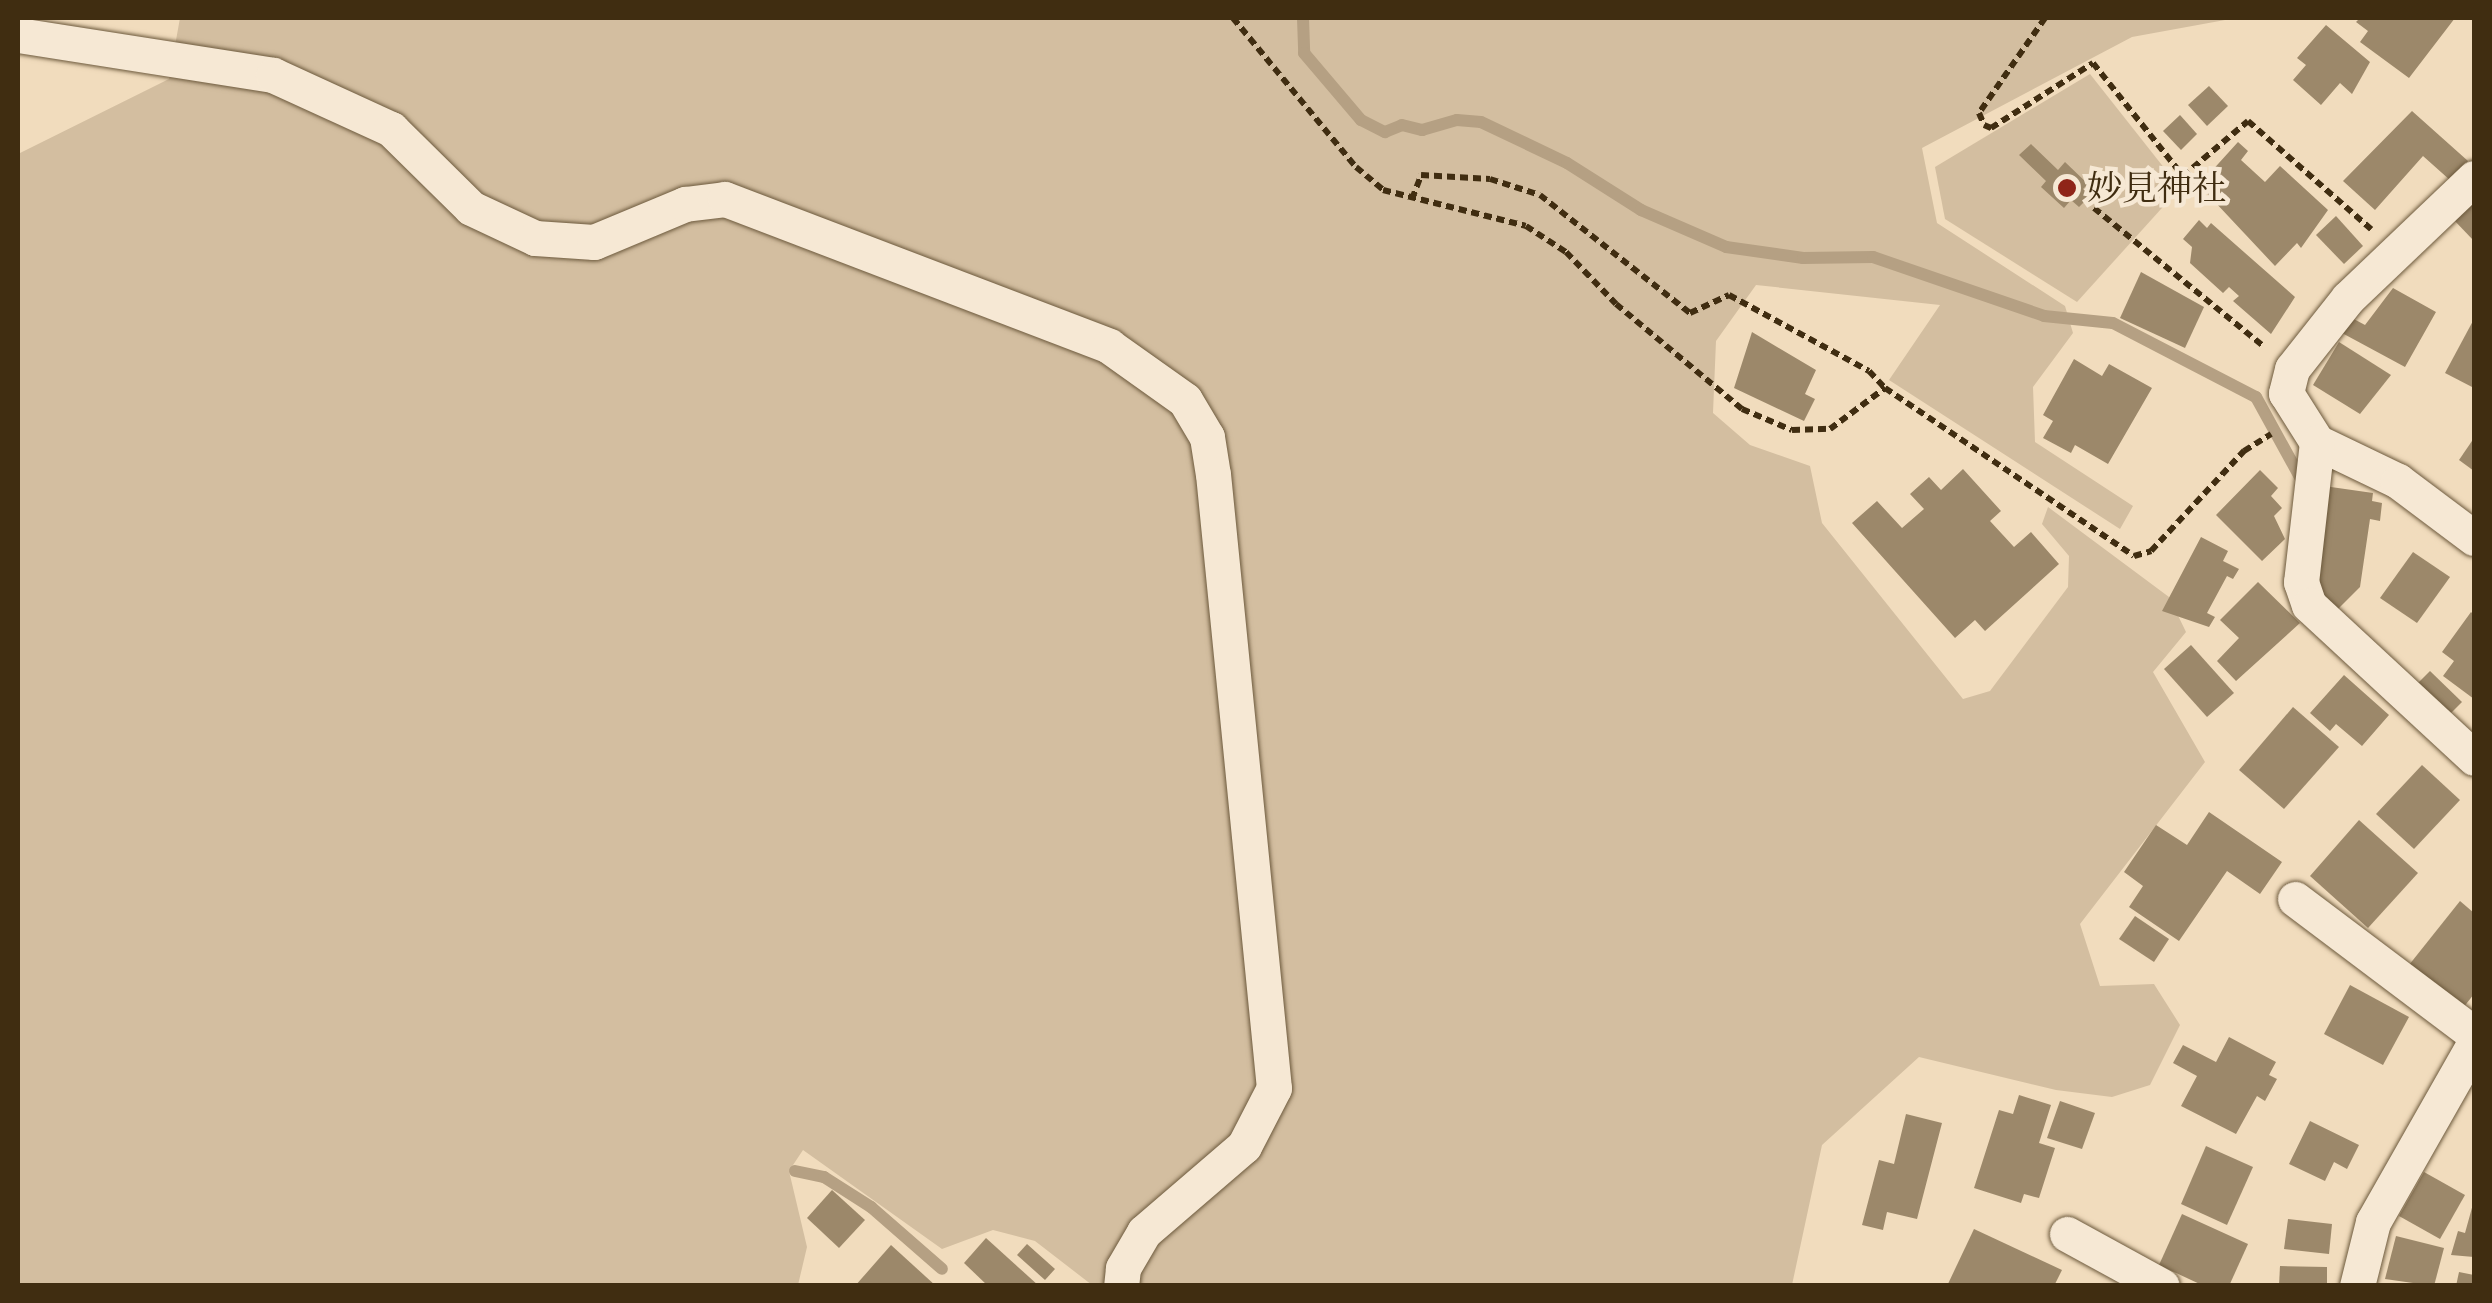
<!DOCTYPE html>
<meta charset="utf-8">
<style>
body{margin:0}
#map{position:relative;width:2492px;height:1303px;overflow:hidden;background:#f1dcbd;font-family:Alegreya,"Noto Serif JP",serif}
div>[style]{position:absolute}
.green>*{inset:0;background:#d3bea0}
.stream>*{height:12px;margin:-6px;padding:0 6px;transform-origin:6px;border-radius:6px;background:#b5a083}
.building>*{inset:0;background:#9c886a}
.path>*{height:6px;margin-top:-3px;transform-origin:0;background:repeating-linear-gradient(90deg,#402d11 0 8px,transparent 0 13px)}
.roads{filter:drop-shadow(0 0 2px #6c593c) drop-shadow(0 0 2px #6c593c)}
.minor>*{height:35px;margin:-17.5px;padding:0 17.5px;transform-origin:17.5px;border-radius:17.5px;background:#f6e8d4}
.dots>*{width:28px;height:28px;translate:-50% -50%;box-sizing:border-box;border:5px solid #f6e8d4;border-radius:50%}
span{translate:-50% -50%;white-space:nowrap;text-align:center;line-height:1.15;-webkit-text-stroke:9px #f6e8d4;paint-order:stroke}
.poi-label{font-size:35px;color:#402d11}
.left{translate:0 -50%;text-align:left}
.frame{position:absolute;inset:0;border:20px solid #402d11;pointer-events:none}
</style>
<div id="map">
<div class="green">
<div style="clip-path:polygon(180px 18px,2236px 18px,2132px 37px,1922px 148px,1937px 223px,2065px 306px,2073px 333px,2033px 387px,2035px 442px,2133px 506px,2120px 529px,1889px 380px,1940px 305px,1756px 285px,1716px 341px,1713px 413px,1750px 445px,1810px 466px,1822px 523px,1963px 699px,1990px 691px,2068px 587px,2069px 556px,2042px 524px,2048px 507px,2169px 597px,2186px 632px,2153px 672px,2205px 762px,2080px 924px,2100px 986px,2154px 984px,2180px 1025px,2150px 1085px,2112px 1097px,2056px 1090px,1919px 1057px,1822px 1145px,1792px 1285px,1092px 1285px,1035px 1241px,993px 1230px,942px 1249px,803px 1150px,789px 1171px,807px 1247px,798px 1285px,18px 1286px,18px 154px,169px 79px)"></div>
<div style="clip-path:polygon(2090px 74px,2180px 188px,2077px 302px,1945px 219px,1935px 167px)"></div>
</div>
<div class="stream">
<div style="left:1303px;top:18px;width:35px;rotate:88deg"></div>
<div style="left:1304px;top:53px;width:88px;rotate:49.6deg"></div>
<div style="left:1361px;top:120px;width:27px;rotate:27deg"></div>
<div style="left:1385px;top:132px;width:18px;rotate:-22deg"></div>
<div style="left:1402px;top:125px;width:21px;rotate:14deg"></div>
<div style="left:1422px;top:130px;width:36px;rotate:-16deg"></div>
<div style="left:1457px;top:120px;width:24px;rotate:5deg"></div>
<div style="left:1481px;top:122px;width:95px;rotate:25.5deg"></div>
<div style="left:1567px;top:163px;width:88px;rotate:32.4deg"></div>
<div style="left:1641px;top:210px;width:93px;rotate:23.5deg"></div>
<div style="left:1726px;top:247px;width:78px;rotate:8.1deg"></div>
<div style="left:1803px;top:258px;width:70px;rotate:-0.8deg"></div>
<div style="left:1873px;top:257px;width:181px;rotate:19deg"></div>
<div style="left:2044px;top:316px;width:69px;rotate:5.8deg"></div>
<div style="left:2113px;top:323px;width:161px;rotate:27.4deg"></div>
<div style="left:2256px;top:397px;width:91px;rotate:61.2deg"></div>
<div style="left:795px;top:1171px;width:30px;rotate:12deg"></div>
<div style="left:824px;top:1177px;width:56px;rotate:32.6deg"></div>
<div style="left:871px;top:1207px;width:94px;rotate:41.1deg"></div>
</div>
<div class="building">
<div style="clip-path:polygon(2360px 18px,2455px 18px,2409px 78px,2360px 42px,2368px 31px,2356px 22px)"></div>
<div style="clip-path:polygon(2326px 25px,2370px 62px,2352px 94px,2340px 83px,2321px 105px,2293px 80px,2306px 65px,2297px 58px)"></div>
<div style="clip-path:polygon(2209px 86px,2228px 106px,2207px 126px,2188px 105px)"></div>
<div style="clip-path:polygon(2412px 111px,2468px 161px,2451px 181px,2423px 156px,2375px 210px,2343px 181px)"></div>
<div style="clip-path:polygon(2180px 115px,2197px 134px,2181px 150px,2163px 131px)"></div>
<div style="clip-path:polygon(2238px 142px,2248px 151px,2241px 160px,2265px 182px,2280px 166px,2328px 210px,2301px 248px,2297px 243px,2275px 266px,2199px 185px)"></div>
<div style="clip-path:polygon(2031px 144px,2058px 170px,2065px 162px,2088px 184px,2083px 189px,2090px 196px,2079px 207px,2071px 200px,2064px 208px,2041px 187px,2046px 181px,2019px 155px)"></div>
<div style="clip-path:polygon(2474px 195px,2474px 241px,2452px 218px)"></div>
<div style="clip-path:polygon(2336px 216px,2363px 246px,2344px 264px,2316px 235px)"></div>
<div style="clip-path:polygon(2199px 220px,2207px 228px,2211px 223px,2295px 297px,2271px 334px,2233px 301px,2239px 296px,2229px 287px,2223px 293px,2190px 263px,2192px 247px,2183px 239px)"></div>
<div style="clip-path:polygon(2141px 272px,2204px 307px,2185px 348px,2120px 318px)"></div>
<div style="clip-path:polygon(2393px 288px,2436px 312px,2405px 367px,2342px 333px,2350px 317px,2365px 325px)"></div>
<div style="clip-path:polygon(2474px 319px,2474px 388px,2445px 373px)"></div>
<div style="clip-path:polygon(1752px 332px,1816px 370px,1805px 394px,1815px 399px,1804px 421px,1734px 388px)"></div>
<div style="clip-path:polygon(2339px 342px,2391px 375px,2360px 414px,2313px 385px)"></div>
<div style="clip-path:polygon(2074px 359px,2102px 376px,2109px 364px,2152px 388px,2108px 464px,2075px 445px,2071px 453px,2043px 438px,2053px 421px,2043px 415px)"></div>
<div style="clip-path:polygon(2474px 438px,2474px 471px,2459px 460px)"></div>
<div style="clip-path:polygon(1963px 469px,2001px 511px,1990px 521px,2014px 547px,2031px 532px,2059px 564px,1985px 631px,1975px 620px,1955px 638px,1852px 523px,1877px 501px,1902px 528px,1924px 509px,1910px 494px,1929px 477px,1941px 490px)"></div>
<div style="clip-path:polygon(2260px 470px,2278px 488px,2271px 496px,2282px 508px,2274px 516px,2285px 539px,2262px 561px,2216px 515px)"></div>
<div style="clip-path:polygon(2324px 486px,2373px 493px,2372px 501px,2382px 503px,2380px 521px,2370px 519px,2360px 587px,2338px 609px,2310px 581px)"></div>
<div style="clip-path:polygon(2201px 537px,2228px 551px,2223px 561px,2239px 569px,2233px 579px,2227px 576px,2207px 613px,2215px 617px,2209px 627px,2162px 611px)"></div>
<div style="clip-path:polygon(2413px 552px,2450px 577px,2417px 623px,2380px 598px)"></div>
<div style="clip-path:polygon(2258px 582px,2300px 623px,2236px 681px,2217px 661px,2239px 638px,2220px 620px)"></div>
<div style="clip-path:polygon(2471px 612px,2474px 615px,2474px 699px,2443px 676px,2454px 661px,2442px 652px)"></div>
<div style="clip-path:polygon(2191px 645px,2234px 693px,2207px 717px,2164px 669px)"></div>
<div style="clip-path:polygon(2430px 671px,2462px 702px,2446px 718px,2414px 687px)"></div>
<div style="clip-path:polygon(2344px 675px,2389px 715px,2362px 746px,2336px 724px,2330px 731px,2310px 713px)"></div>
<div style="clip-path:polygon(2293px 707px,2339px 747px,2284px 809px,2239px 770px)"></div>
<div style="clip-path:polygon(2422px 765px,2460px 800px,2414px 849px,2376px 814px)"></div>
<div style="clip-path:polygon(2209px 812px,2282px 862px,2260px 894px,2227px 871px,2179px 941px,2129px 907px,2143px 886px,2124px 872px,2156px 825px,2187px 845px)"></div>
<div style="clip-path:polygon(2359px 820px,2418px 873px,2368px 928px,2310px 876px)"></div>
<div style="clip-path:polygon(2460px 901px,2474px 913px,2474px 994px,2463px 1008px,2409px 965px)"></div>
<div style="clip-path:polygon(2135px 916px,2169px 939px,2154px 962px,2119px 939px)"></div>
<div style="clip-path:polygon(2350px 985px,2409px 1017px,2383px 1065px,2324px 1034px)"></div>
<div style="clip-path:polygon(2229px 1037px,2276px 1062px,2269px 1075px,2277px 1079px,2265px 1101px,2257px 1096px,2236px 1134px,2181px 1106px,2197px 1076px,2173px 1063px,2183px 1045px,2216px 1062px)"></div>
<div style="clip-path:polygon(2019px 1095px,2051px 1105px,2039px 1143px,2055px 1148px,2039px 1198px,2024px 1194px,2021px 1203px,1974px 1188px,1999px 1110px,2013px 1114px)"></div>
<div style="clip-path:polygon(2060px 1101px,2095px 1113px,2082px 1149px,2047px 1138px)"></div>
<div style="clip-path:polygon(1906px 1114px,1942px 1123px,1917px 1219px,1887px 1212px,1883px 1230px,1862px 1225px,1879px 1160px,1894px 1164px)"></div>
<div style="clip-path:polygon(2310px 1121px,2359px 1145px,2347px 1169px,2334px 1162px,2325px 1181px,2289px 1164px)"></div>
<div style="clip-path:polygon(2206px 1146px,2253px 1167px,2227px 1225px,2181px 1204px)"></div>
<div style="clip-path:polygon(2424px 1172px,2465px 1195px,2440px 1239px,2399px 1216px)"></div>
<div style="clip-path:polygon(832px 1190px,865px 1220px,839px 1248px,807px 1218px)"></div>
<div style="clip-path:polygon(2473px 1204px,2474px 1257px,2451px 1255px,2458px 1231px,2465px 1233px)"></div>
<div style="clip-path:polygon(2182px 1214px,2248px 1244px,2229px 1286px,2204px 1286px,2159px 1265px)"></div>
<div style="clip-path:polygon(2288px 1219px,2332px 1224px,2329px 1254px,2284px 1249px)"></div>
<div style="clip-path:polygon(1974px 1229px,2062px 1270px,2054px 1286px,1947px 1286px)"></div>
<div style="clip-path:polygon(2396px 1236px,2444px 1248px,2434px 1286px,2385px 1279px)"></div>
<div style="clip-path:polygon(986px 1238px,1039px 1286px,988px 1286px,964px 1263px)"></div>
<div style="clip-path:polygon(1027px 1244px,1055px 1269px,1045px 1280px,1017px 1255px)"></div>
<div style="clip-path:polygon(891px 1245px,936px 1286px,855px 1286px)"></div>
<div style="clip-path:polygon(2280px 1266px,2327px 1267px,2327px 1286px,2279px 1286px)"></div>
<div style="clip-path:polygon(2459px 1272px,2474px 1275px,2474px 1286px,2456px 1286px)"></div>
</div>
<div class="path">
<div style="left:1233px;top:18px;width:193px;rotate:50.5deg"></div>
<div style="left:1356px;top:167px;width:35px;rotate:40deg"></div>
<div style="left:1383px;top:190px;width:147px;rotate:14.1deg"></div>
<div style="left:1526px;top:226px;width:48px;rotate:33deg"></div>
<div style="left:1566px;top:252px;width:72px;rotate:46.1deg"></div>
<div style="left:1616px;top:304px;width:164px;rotate:39.8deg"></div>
<div style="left:1742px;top:409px;width:54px;rotate:22.8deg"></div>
<div style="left:1792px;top:430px;width:38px;rotate:-2deg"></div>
<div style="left:1830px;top:429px;width:69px;rotate:-36.7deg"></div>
<div style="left:1885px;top:388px;width:300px;rotate:34deg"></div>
<div style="left:2134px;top:556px;width:18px;rotate:-16deg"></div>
<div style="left:2151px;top:551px;width:137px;rotate:-47.1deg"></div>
<div style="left:2244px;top:451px;width:32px;rotate:-32deg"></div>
<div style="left:2045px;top:18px;width:116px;rotate:124.8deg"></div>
<div style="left:1979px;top:113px;width:13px;rotate:67deg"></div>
<div style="left:1984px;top:125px;width:8px;rotate:23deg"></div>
<div style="left:1991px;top:128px;width:121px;rotate:-32.5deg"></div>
<div style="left:2093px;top:63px;width:144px;rotate:51.5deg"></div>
<div style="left:2183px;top:176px;width:85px;rotate:-40.2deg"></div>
<div style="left:2248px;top:121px;width:164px;rotate:41.3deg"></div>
<div style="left:1412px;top:199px;width:26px;rotate:-69deg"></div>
<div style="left:1421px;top:175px;width:69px;rotate:3.3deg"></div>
<div style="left:1490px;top:179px;width:52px;rotate:17.7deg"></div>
<div style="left:1540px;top:195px;width:191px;rotate:38.2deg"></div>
<div style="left:1690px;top:313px;width:43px;rotate:-24.8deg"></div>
<div style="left:1729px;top:295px;width:159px;rotate:28.5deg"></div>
<div style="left:1869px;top:371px;width:23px;rotate:47deg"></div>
<div style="left:2094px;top:208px;width:218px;rotate:39.2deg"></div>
</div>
<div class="roads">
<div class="minor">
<div style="left:18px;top:35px;width:258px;rotate:8.9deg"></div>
<div style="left:273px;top:75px;width:130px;rotate:24.6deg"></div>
<div style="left:391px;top:129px;width:112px;rotate:44.6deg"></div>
<div style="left:471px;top:208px;width:71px;rotate:25.1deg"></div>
<div style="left:535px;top:238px;width:59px;rotate:3.9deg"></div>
<div style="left:594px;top:242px;width:99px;rotate:-22.7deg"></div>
<div style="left:685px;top:204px;width:40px;rotate:-7.1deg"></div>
<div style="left:725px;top:199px;width:411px;rotate:20.9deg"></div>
<div style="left:1109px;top:346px;width:93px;rotate:35.4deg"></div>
<div style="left:1185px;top:400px;width:43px;rotate:59.3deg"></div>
<div style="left:1207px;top:437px;width:37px;rotate:81deg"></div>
<div style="left:1213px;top:474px;width:617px;rotate:84.33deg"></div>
<div style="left:1274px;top:1088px;width:65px;rotate:117.3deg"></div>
<div style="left:1244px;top:1146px;width:132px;rotate:139.3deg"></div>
<div style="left:1144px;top:1232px;width:42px;rotate:120.3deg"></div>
<div style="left:1123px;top:1268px;width:18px;rotate:96deg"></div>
<div style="left:2474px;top:178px;width:174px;rotate:136.4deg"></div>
<div style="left:2348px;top:298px;width:90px;rotate:128.3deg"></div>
<div style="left:2292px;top:369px;width:25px;rotate:104deg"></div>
<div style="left:2286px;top:393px;width:58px;rotate:57.7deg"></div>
<div style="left:2317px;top:442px;width:90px;rotate:25.7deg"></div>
<div style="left:2398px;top:481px;width:95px;rotate:36.9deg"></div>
<div style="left:2317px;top:442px;width:141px;rotate:96.5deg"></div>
<div style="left:2301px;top:582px;width:24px;rotate:71deg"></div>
<div style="left:2309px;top:605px;width:225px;rotate:42.8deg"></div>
<div style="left:2295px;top:899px;width:224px;rotate:37deg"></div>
<div style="left:2067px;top:1234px;width:108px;rotate:28.7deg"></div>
<div style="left:2357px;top:1286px;width:66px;rotate:-76deg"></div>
<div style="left:2373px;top:1222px;width:205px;rotate:-60.4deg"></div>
</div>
</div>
<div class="dots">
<div style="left:2067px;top:188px;background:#8f2418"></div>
</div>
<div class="poi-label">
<span class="left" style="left:2087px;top:188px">妙見神社</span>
</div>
<div class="frame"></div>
</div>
